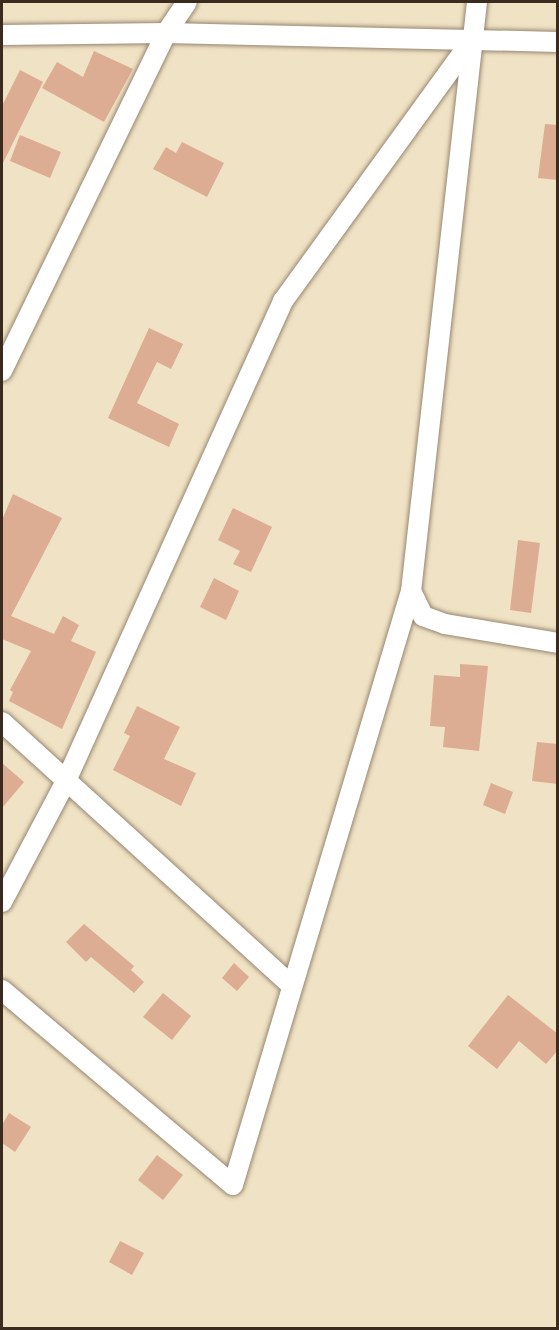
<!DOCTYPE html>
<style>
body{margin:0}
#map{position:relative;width:559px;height:1330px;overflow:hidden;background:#f0e2c4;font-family:"Gentium Book Plus",serif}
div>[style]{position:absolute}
.building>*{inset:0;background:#dcac93}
.roads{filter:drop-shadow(0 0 2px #968671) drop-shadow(0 0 2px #968671)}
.street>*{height:20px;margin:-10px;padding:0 10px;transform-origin:10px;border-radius:10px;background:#fff}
span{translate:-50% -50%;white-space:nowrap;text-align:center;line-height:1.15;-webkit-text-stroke:4.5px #fbf7ec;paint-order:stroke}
.frame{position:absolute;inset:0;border:3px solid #3b2a1e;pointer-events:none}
</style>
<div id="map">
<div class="building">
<div style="clip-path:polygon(94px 51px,133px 69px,104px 122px,42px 88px,57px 62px,83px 77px)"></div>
<div style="clip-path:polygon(20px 70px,43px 82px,2px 165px,2px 106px)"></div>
<div style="clip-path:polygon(545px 124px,558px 125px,558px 180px,538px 178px)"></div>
<div style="clip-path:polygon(20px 135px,61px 152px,50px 178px,10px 161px)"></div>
<div style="clip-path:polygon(182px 142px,224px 163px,207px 197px,153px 169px,166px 147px,176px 153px)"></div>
<div style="clip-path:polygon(149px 328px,183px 344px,171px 369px,157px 362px,137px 403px,179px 424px,169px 447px,108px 418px)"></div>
<div style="clip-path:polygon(13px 494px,62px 518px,11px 616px,54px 634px,63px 616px,79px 625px,71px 641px,96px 652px,62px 729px,9px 701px,13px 692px,10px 690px,31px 651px,2px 639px,2px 520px)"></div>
<div style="clip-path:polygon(233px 508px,272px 527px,251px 572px,233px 564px,240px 551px,218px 540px)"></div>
<div style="clip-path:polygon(518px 540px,540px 543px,531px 613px,510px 610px)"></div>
<div style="clip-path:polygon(214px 578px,239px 591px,226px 620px,200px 607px)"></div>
<div style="clip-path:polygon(460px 664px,488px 666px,479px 751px,443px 747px,445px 727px,430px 726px,434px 675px,460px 677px)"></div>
<div style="clip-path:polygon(137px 706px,180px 727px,164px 759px,196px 773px,181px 806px,113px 770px,130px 736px,124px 733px)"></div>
<div style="clip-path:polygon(537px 742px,558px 744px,558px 784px,532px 781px)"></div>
<div style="clip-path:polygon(2px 763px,24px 782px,2px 808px)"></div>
<div style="clip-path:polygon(491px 783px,513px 792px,505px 814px,483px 805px)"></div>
<div style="clip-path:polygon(84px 924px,134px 966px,131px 970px,144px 982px,134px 993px,91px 957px,86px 962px,66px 942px)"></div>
<div style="clip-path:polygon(234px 963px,249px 977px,237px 991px,222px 978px)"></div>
<div style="clip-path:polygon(163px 993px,191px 1016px,172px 1040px,143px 1017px)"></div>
<div style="clip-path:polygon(508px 995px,558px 1034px,558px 1050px,546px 1064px,519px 1041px,497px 1069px,468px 1046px)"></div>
<div style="clip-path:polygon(9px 1113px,31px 1127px,15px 1152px,2px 1143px,2px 1125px)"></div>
<div style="clip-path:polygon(157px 1155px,183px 1175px,163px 1200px,138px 1180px)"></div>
<div style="clip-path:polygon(120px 1241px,144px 1253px,132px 1275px,109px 1262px)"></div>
</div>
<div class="roads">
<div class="street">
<div style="left:477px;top:2px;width:593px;rotate:96.39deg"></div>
<div style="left:411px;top:591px;width:28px;rotate:64deg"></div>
<div style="left:423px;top:616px;width:23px;rotate:20deg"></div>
<div style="left:445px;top:624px;width:115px;rotate:9.5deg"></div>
<div style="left:2px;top:35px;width:164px;rotate:-0.7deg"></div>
<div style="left:166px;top:33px;width:392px;rotate:1.3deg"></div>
<div style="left:2px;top:371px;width:376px;rotate:-64.1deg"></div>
<div style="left:166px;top:33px;width:37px;rotate:-56deg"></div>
<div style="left:2px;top:722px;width:389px;rotate:42.3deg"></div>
<div style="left:2px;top:902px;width:137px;rotate:-62.1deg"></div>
<div style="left:66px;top:781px;width:527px;rotate:-65.67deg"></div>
<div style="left:283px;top:301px;width:322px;rotate:-54.1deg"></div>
<div style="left:2px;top:990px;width:302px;rotate:40.2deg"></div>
<div style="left:233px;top:1185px;width:620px;rotate:-73.32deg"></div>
</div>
</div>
<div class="frame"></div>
</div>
